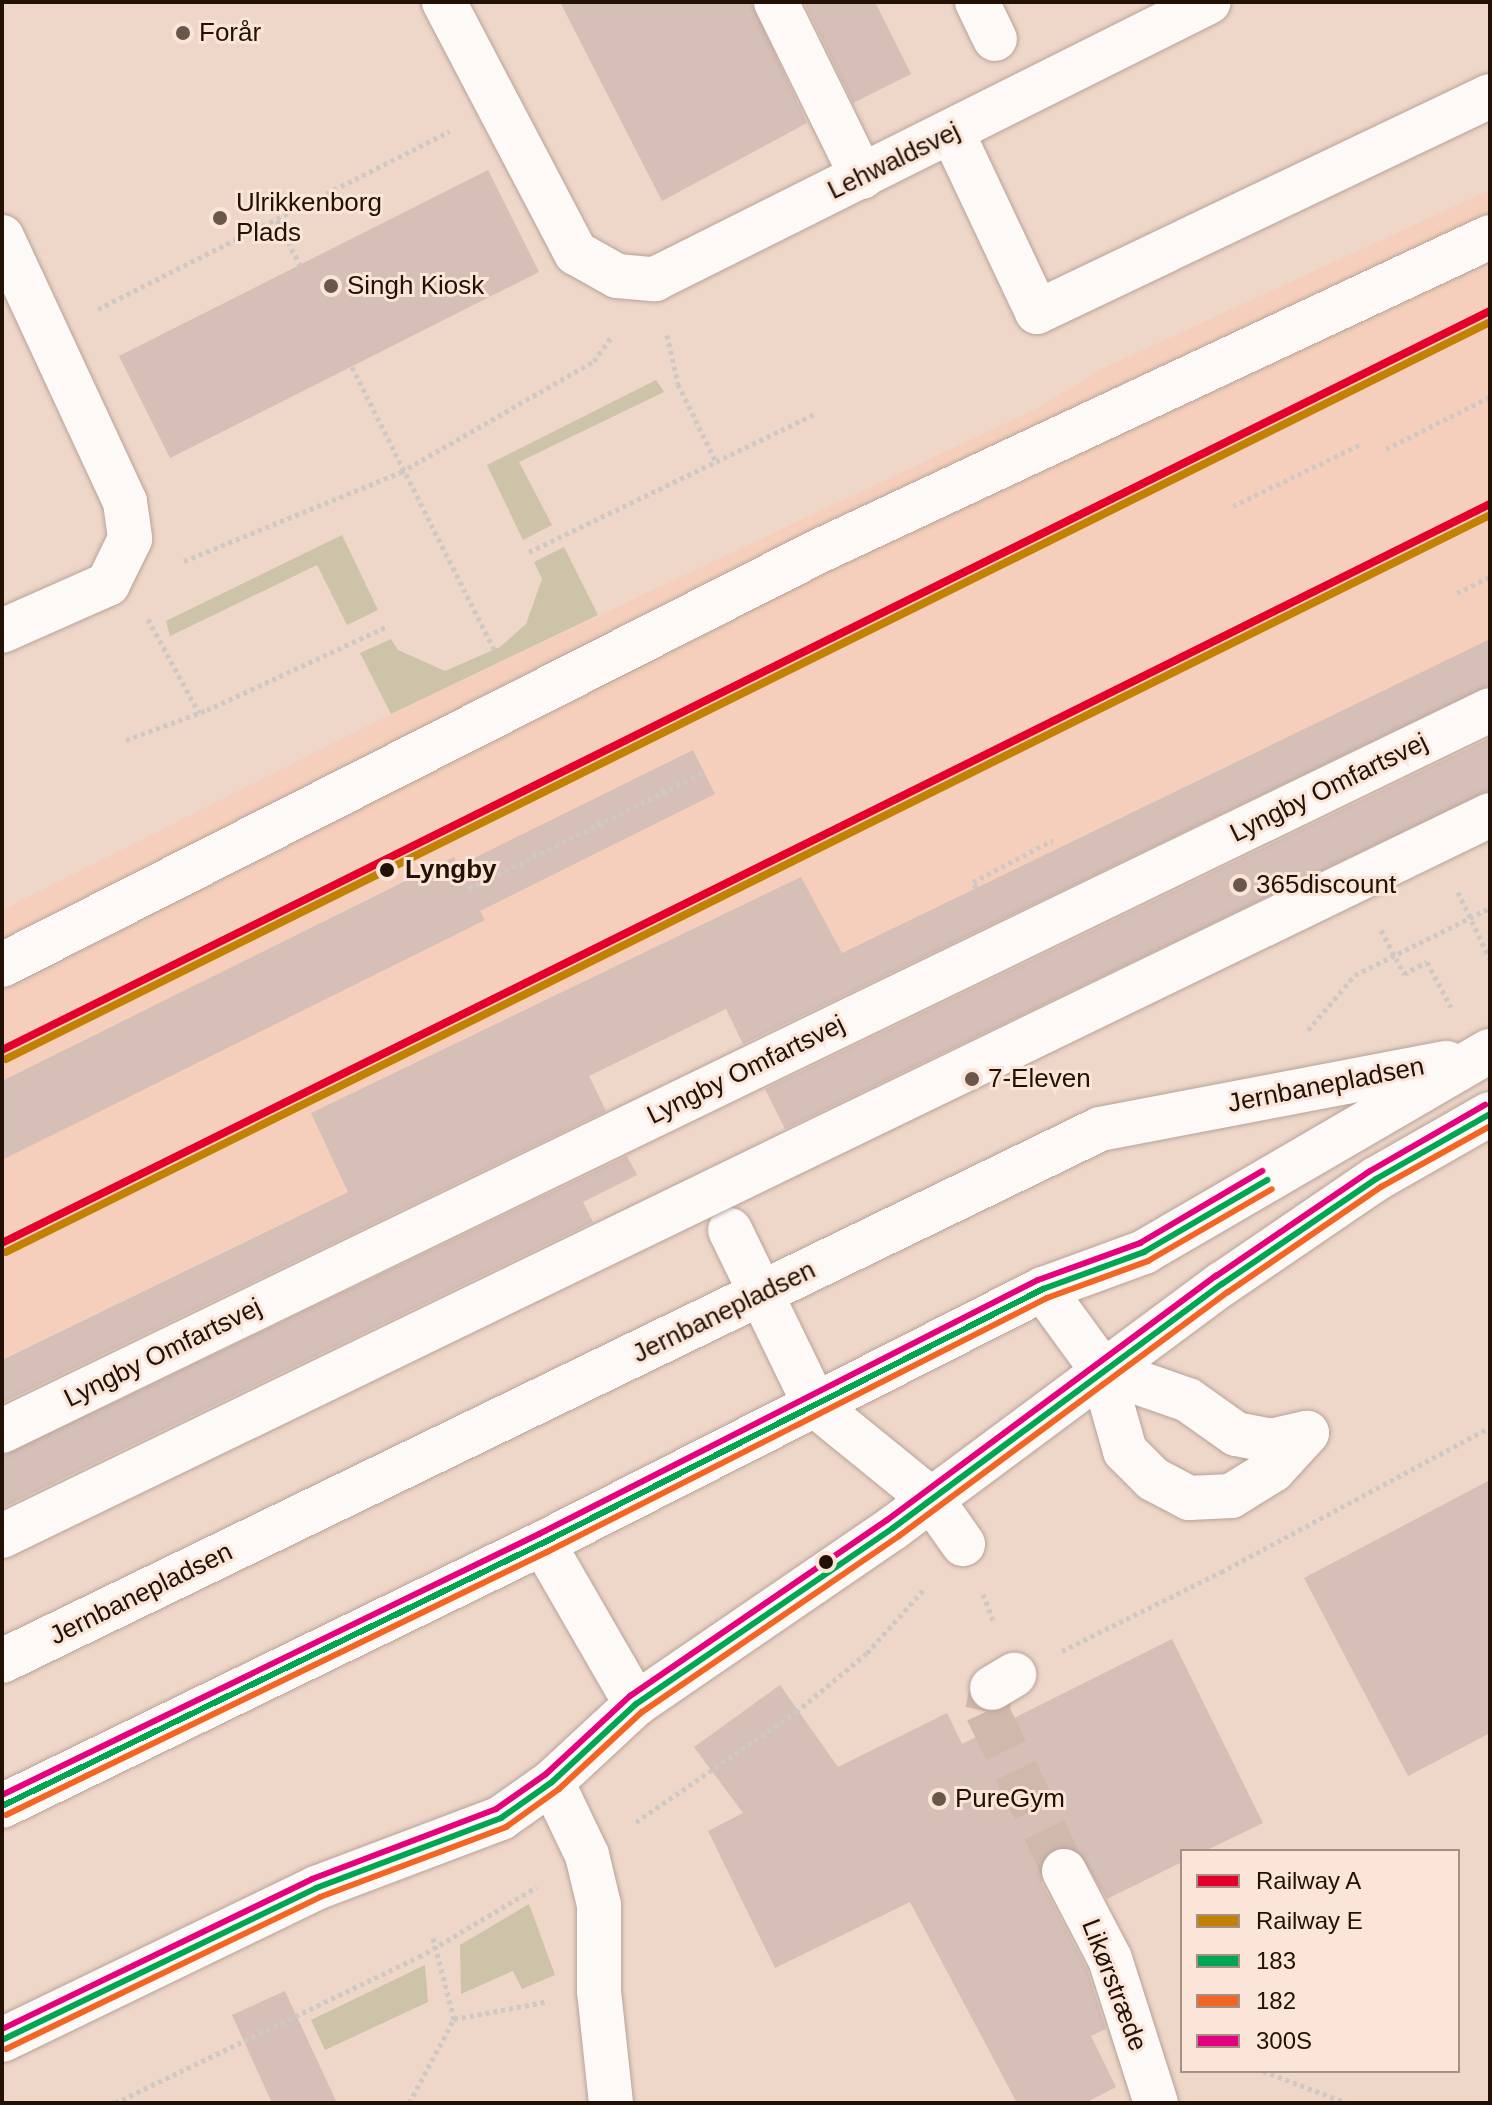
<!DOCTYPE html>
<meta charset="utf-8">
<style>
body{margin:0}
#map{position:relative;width:1492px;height:2105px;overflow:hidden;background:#eed6c9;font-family:Helvetica,sans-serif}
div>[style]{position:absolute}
.built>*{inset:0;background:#f5cfbb}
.green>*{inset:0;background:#ccc3a8}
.building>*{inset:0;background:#d5bfb7}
.minor-tunnel>*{height:44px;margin-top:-22px;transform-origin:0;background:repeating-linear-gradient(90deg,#d0b8ac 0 44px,transparent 0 66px)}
.path>*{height:5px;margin-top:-2.5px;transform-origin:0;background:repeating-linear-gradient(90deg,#cfc8c4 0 4px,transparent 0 8px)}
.roads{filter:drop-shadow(0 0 2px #b7a398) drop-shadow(0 0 2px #b7a398)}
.minor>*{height:44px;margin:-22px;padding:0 22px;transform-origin:22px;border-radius:22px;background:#fcf9f7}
.bridges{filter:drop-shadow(0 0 2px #b7a398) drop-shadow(0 0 2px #b7a398)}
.highway-bridge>*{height:44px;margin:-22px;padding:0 22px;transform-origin:22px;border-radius:22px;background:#fcf9f7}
.bus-1>*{height:6px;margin:-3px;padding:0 3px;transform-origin:3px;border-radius:3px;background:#00a651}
.bus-2>*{height:6px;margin:-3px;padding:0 3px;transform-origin:3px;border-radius:3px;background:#f26522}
.bus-3>*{height:6px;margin:-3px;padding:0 3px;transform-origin:3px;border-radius:3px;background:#e5007d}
.rail-1>*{height:8px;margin:-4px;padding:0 4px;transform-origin:4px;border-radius:4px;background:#e4002b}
.rail-2>*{height:8px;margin:-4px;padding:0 4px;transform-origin:4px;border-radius:4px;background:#c28102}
.dots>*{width:22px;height:22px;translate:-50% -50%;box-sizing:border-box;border:4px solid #fae5d8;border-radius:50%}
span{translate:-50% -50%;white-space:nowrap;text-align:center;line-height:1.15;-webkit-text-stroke:6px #fae5d8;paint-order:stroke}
.poi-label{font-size:26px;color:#231106}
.left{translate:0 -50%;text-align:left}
.street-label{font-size:26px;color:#231106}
.stop-label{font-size:26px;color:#231106;font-weight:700}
.frame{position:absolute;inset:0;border:4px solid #231106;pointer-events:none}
.legend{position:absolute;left:1180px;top:1849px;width:280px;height:224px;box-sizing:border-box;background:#fae5d8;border:2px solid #a49084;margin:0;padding:10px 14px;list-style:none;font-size:24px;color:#231106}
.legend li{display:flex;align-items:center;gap:16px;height:40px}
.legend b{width:40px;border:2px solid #a49084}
</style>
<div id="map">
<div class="built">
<div style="clip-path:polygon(1490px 190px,1490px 639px,2px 1359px,2px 910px,391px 714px,1040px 407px,1100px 370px)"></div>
</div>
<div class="green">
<div style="clip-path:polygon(656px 380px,664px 392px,519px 462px,552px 525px,523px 540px,487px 465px)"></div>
<div style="clip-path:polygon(342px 535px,378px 610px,347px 625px,317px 565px,170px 636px,166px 621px)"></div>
<div style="clip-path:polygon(564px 547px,598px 615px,391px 714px,360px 653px,391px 639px,398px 650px,445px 671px,500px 647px,526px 624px,542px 579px,534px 562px)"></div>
<div style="clip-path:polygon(529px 1904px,555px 1975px,522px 1989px,513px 1971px,461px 1994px,460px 1945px)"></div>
<div style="clip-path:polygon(425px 1965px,428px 2002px,325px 2050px,311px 2020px)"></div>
</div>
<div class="building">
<div style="clip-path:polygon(560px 2px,751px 2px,807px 123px,662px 201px)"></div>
<div style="clip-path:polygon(804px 2px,875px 2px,911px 74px,853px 103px)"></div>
<div style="clip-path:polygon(488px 170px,539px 272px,170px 458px,119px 356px)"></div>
<div style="clip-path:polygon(1490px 639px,1490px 685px,743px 1044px,726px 1009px,589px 1076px,606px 1111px,2px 1403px,2px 1360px,348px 1192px,311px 1113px,801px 877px,842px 953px)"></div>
<div style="clip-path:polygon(1490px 738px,1490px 790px,785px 1129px,765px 1089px)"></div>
<div style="clip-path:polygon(693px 750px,715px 794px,480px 911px,485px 920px,2px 1160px,2px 1081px,454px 857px,458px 866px)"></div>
<div style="clip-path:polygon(627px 1156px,637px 1175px,583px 1202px,593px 1222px,2px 1508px,2px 1456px)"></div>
<div style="clip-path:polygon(1490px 1480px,1490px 1733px,1408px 1776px,1304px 1578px)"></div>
<div style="clip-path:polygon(1172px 1639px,1263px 1823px,1205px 1851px,1182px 1851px,1182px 1862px,1107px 1899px,1077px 1850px,1053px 1849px,1043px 1858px,1042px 1883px,1087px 1969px,1106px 2029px,1091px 2036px,1116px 2087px,1085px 2103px,1017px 2103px,910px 1902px,775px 1968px,708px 1831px,743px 1813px,694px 1747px,780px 1685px,838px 1767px,947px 1713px,962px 1744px)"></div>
<div style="clip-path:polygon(285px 1991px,337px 2103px,272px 2103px,232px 2015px)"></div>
</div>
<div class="minor-tunnel">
<div style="left:992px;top:1688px;width:24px;rotate:102deg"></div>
<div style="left:987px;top:1711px;width:178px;rotate:64.3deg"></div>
</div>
<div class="path">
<div style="left:277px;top:220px;width:51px;rotate:62.9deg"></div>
<div style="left:98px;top:309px;width:394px;rotate:-26.8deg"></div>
<div style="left:667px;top:335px;width:50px;rotate:77.3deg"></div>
<div style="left:678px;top:384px;width:85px;rotate:64deg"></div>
<div style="left:352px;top:367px;width:316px;rotate:63.3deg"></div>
<div style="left:1386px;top:449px;width:116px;rotate:-26.6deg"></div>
<div style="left:1233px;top:506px;width:142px;rotate:-25.8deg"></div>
<div style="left:529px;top:552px;width:317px;rotate:-25.8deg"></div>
<div style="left:184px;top:561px;width:235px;rotate:-22.3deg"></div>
<div style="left:401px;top:472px;width:223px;rotate:-29.9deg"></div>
<div style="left:594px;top:361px;width:32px;rotate:-54deg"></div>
<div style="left:1457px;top:593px;width:37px;rotate:-26deg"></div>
<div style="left:148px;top:619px;width:107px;rotate:61.5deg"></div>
<div style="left:126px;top:740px;width:86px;rotate:-20.3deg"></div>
<div style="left:207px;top:710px;width:197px;rotate:-24.9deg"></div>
<div style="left:976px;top:888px;width:7px;rotate:-117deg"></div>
<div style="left:973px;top:882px;width:90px;rotate:-27.7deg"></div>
<div style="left:469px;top:889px;width:263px;rotate:-26.5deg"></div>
<div style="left:1458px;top:892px;width:74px;rotate:64.5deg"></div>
<div style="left:1381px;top:930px;width:50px;rotate:62.4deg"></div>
<div style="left:1404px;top:974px;width:26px;rotate:-28deg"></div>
<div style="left:1427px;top:962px;width:51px;rotate:61.9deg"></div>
<div style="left:1308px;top:1030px;width:72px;rotate:-49.5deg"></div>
<div style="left:1355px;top:975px;width:151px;rotate:-26.4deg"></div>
<div style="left:983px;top:1594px;width:30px;rotate:69deg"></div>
<div style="left:1062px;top:1651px;width:178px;rotate:-26.4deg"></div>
<div style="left:1221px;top:1572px;width:306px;rotate:-28.3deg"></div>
<div style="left:636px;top:1822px;width:194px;rotate:-34.5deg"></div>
<div style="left:796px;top:1712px;width:92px;rotate:-39.7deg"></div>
<div style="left:867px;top:1653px;width:87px;rotate:-48.3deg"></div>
<div style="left:433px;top:1938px;width:84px;rotate:75.5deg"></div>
<div style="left:454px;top:2019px;width:93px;rotate:-10.6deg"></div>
<div style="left:1263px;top:2071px;width:90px;rotate:20.9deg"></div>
<div style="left:115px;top:2103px;width:337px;rotate:-25.7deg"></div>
<div style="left:419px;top:1957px;width:137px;rotate:-30.7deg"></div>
<div style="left:409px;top:2103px;width:95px;rotate:-61.8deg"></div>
</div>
<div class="roads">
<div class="minor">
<div style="left:444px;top:2px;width:284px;rotate:62.3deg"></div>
<div style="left:576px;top:253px;width:47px;rotate:29.3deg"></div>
<div style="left:617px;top:276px;width:38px;rotate:5deg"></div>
<div style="left:655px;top:279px;width:619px;rotate:-26.57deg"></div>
<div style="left:776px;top:2px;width:195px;rotate:63.8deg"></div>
<div style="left:977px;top:2px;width:41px;rotate:64.1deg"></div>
<div style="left:952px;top:132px;width:199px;rotate:64.7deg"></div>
<div style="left:1037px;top:312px;width:502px;rotate:-25.49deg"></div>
<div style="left:2px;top:237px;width:292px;rotate:65.1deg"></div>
<div style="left:125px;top:502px;width:37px;rotate:82deg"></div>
<div style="left:130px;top:539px;width:50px;rotate:116.1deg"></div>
<div style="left:108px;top:584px;width:116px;rotate:156.1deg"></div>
<div style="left:2px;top:965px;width:914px;rotate:-26.87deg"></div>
<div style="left:817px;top:552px;width:743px;rotate:-25.08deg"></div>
<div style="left:730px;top:1230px;width:195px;rotate:64.1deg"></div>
<div style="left:815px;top:1405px;width:151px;rotate:39.1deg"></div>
<div style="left:932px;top:1500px;width:54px;rotate:54.8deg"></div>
<div style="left:1043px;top:1289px;width:100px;rotate:53.9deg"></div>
<div style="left:1102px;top:1370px;width:84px;rotate:74.1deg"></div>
<div style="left:1125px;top:1451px;width:40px;rotate:45deg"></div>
<div style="left:1153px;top:1479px;width:41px;rotate:27.8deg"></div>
<div style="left:1189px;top:1498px;width:42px;rotate:-2.7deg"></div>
<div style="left:1231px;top:1496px;width:49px;rotate:-31.8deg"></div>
<div style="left:1273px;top:1470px;width:50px;rotate:-47.4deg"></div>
<div style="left:1102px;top:1370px;width:91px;rotate:19.2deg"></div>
<div style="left:1188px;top:1400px;width:59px;rotate:35.3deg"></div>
<div style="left:1236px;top:1434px;width:36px;rotate:11deg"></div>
<div style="left:1271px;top:1441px;width:37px;rotate:-13deg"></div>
<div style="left:543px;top:1543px;width:186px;rotate:60deg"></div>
<div style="left:2px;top:1661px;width:1220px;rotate:-25.85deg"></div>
<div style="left:1100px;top:1129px;width:353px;rotate:-10.8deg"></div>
<div style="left:992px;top:1688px;width:26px;rotate:-31deg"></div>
<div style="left:552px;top:1782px;width:81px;rotate:64.4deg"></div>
<div style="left:587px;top:1855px;width:51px;rotate:76.5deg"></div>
<div style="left:599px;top:1905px;width:86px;rotate:90deg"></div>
<div style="left:599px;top:1991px;width:113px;rotate:83.9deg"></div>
<div style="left:2px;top:1806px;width:602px;rotate:-25.93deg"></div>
<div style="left:543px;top:1543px;width:561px;rotate:-26.93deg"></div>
<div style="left:1043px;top:1289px;width:108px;rotate:-20.1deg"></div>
<div style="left:1144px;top:1252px;width:400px;rotate:-30.2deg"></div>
<div style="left:1064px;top:1871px;width:99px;rotate:62.4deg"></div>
<div style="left:1110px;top:1959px;width:151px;rotate:72.3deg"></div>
<div style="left:2px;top:2040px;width:349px;rotate:-25.8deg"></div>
<div style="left:316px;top:1888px;width:198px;rotate:-20.7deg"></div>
<div style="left:501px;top:1818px;width:62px;rotate:-35.2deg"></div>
<div style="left:552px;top:1782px;width:115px;rotate:-42.9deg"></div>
<div style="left:636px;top:1704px;width:311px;rotate:-34.4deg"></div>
<div style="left:893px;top:1528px;width:410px;rotate:-36.6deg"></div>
<div style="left:1222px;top:1284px;width:186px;rotate:-34.3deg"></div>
<div style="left:1376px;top:1179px;width:131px;rotate:-29.7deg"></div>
</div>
</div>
<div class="bridges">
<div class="highway-bridge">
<div style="left:2px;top:1431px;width:1653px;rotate:-25.85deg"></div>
<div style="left:2px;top:1536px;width:1653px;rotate:-25.85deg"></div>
</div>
</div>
<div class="bus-1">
<div style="left:2px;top:1806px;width:602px;rotate:-25.93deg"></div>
<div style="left:543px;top:1543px;width:561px;rotate:-26.93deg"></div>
<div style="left:1043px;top:1289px;width:108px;rotate:-20.1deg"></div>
<div style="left:1144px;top:1252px;width:143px;rotate:-30.3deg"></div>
<div style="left:2px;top:2040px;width:349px;rotate:-25.8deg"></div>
<div style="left:316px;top:1888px;width:198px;rotate:-20.7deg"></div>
<div style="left:501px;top:1818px;width:62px;rotate:-35.2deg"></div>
<div style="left:552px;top:1782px;width:115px;rotate:-42.9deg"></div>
<div style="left:636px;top:1704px;width:311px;rotate:-34.4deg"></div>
<div style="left:893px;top:1528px;width:410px;rotate:-36.6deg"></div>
<div style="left:1222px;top:1284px;width:186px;rotate:-34.3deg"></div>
<div style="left:1376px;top:1179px;width:131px;rotate:-29.7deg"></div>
</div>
<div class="bus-2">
<div style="left:6px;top:1815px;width:602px;rotate:-25.93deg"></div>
<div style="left:547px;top:1552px;width:561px;rotate:-26.93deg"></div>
<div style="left:1047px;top:1298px;width:108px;rotate:-20.1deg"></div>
<div style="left:1148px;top:1261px;width:143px;rotate:-30.1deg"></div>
<div style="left:6px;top:2049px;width:349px;rotate:-25.8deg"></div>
<div style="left:320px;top:1897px;width:199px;rotate:-20.6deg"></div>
<div style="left:506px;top:1827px;width:65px;rotate:-35.6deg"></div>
<div style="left:559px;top:1789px;width:113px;rotate:-42.9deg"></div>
<div style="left:642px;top:1712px;width:311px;rotate:-34.4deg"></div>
<div style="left:899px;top:1536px;width:410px;rotate:-36.6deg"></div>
<div style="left:1228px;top:1292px;width:186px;rotate:-34.5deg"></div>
<div style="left:1381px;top:1187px;width:125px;rotate:-29.2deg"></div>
</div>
<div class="bus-3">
<div style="left:2px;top:1795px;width:597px;rotate:-25.92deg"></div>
<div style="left:539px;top:1534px;width:560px;rotate:-26.98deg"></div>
<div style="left:1038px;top:1280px;width:109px;rotate:-19.9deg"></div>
<div style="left:1140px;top:1243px;width:142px;rotate:-30.5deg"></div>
<div style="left:2px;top:2029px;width:344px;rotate:-25.8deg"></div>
<div style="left:312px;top:1879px;width:197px;rotate:-20.8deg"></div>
<div style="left:496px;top:1809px;width:61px;rotate:-35deg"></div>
<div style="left:546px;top:1774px;width:115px;rotate:-42.9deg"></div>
<div style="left:630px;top:1696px;width:311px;rotate:-34.4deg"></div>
<div style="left:887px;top:1520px;width:410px;rotate:-36.6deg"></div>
<div style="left:1216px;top:1276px;width:186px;rotate:-34.3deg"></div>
<div style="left:1370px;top:1171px;width:133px;rotate:-29.9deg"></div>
</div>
<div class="rail-1">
<div style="left:2px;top:1050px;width:1661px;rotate:-26.41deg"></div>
<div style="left:2px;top:1243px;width:1661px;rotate:-26.41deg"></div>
</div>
<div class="rail-2">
<div style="left:6px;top:1059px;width:1657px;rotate:-26.41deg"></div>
<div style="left:6px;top:1252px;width:1657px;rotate:-26.41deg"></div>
</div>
<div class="dots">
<div style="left:183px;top:33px;background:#6a564a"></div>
<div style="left:220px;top:218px;background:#6a564a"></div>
<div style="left:331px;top:286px;background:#6a564a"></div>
<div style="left:387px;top:870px;background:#231106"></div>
<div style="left:1240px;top:885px;background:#6a564a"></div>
<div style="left:972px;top:1079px;background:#6a564a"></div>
<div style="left:826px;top:1562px;background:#231106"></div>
<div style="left:939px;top:1799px;background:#6a564a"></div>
</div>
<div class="poi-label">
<span class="left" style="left:199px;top:33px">Forår</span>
<span class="left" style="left:236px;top:218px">Ulrikkenborg<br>Plads</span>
<span class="left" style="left:347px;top:286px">Singh Kiosk</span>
<span class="left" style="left:1256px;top:885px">365discount</span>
<span class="left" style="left:988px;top:1079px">7-Eleven</span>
<span class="left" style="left:955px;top:1799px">PureGym</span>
</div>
<div class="street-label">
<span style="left:894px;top:161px;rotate:-26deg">Lehwaldsvej</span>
<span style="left:1329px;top:788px;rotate:-26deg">Lyngby Omfartsvej</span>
<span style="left:746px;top:1070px;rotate:-26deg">Lyngby Omfartsvej</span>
<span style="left:1326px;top:1085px;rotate:-11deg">Jernbanepladsen</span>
<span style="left:724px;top:1312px;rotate:-26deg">Jernbanepladsen</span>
<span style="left:163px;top:1353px;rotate:-26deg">Lyngby Omfartsvej</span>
<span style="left:141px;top:1594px;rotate:-26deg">Jernbanepladsen</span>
<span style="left:1114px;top:1985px;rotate:69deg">Likørstræde</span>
</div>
<div class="stop-label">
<span class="left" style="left:405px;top:870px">Lyngby</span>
</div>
<div class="frame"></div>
<ul class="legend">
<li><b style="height:10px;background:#e4002b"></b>Railway A</li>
<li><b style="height:10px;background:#c28102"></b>Railway E</li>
<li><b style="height:10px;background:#00a651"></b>183</li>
<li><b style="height:10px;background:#f26522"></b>182</li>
<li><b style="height:10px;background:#e5007d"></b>300S</li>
</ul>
</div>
